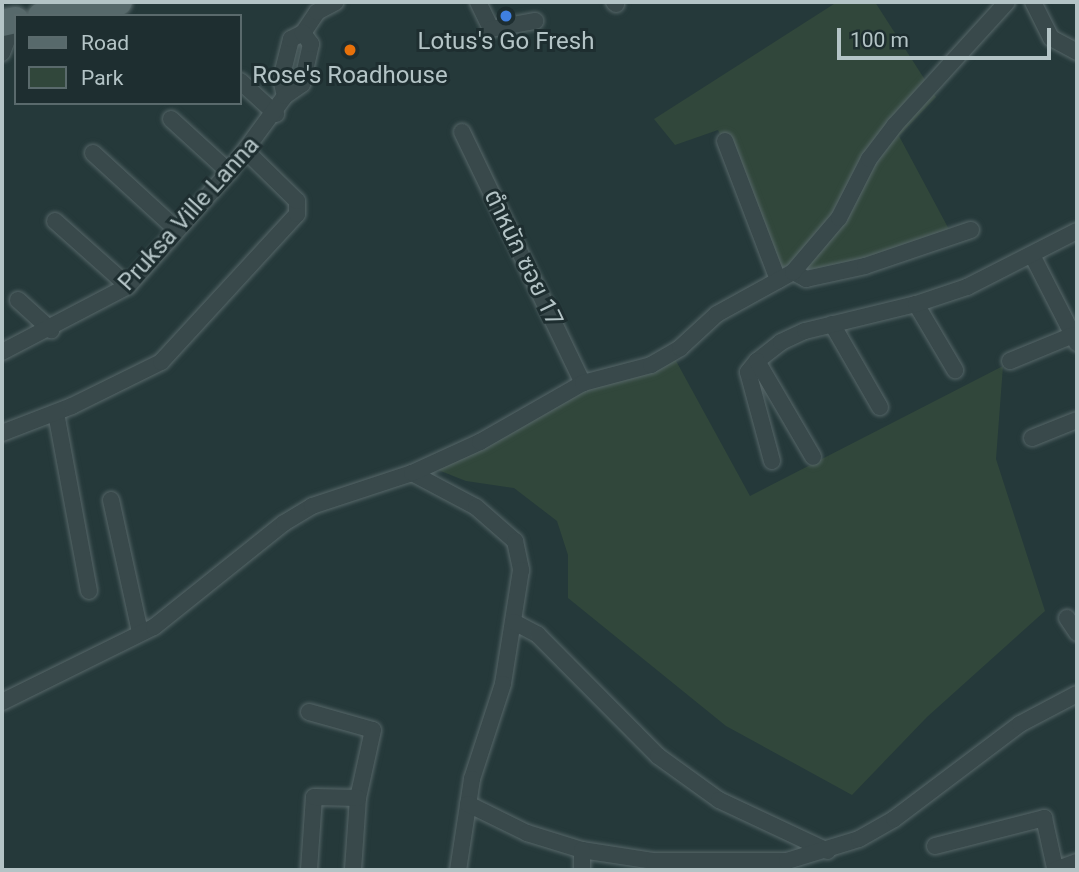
<!DOCTYPE html>
<meta charset="utf-8">
<style>
body{margin:0}
#map{position:relative;width:1079px;height:872px;overflow:hidden;background:#25393a;font-family:Roboto,"Noto Sans Thai",sans-serif}
div>[style]{position:absolute}
.green>*{inset:0;background:#31473b}
.roads{filter:drop-shadow(0 0 2px #576769) drop-shadow(0 0 2px #576769)}
.minor>*{height:16px;margin:-8px;padding:0 8px;transform-origin:8px;border-radius:8px;background:#39494b}
.primary>*{height:26px;margin:-13px;padding:0 13px;transform-origin:13px;border-radius:13px;background:#57696b}
.dots>*{width:19px;height:19px;translate:-50% -50%;box-sizing:border-box;border:4px solid #1e2e30;border-radius:50%}
span{translate:-50% -50%;white-space:nowrap;text-align:center;line-height:1.15;-webkit-text-stroke:6px #1e2e30;paint-order:stroke}
.poi-label{font-size:24px;color:#b4c4c6}
.street-label{font-size:24px;color:#b4c4c6}
.frame{position:absolute;inset:0;border:4px solid #b4c4c6;pointer-events:none}
.legend{position:absolute;left:14px;top:14px;width:228px;height:91px;box-sizing:border-box;background:#1e2e30;border:2px solid #5a6a6c;margin:0;padding:9px 12px;list-style:none;font-size:21px;color:#b4c4c6}
.legend li{display:flex;align-items:center;gap:14px;height:35px}
.legend b{width:35px;border:2px solid #5a6a6c}
.scale{position:absolute;left:837px;top:28px;width:214px;height:32px;box-sizing:border-box;border:4px solid #b4c4c6;border-top:0;padding-left:9px;font-size:21px;line-height:24px;white-space:nowrap;color:#b4c4c6;-webkit-text-stroke:5px #1e2e30;paint-order:stroke}
</style>
<div id="map">
<div class="green">
<div style="clip-path:polygon(837px 2px,875px 2px,936px 97px,899px 136px,952px 235px,807px 280px,796px 261px,780px 270px,718px 130px,675px 145px,654px 119px)"></div>
<div style="clip-path:polygon(675px 359px,750px 496px,1003px 366px,996px 459px,1045px 611px,927px 717px,852px 795px,726px 726px,568px 598px,568px 555px,557px 521px,514px 488px,466px 481px,433px 468px,580px 392px)"></div>
</div>
<div class="roads">
<div class="minor">
<div style="left:478px;top:2px;width:30px;rotate:64deg"></div>
<div style="left:491px;top:29px;width:45px;rotate:-10.3deg"></div>
<div style="left:614px;top:2px;width:3px;rotate:45deg"></div>
<div style="left:1033px;top:2px;width:40px;rotate:63.4deg"></div>
<div style="left:1051px;top:38px;width:30px;rotate:28deg"></div>
<div style="left:303px;top:33px;width:25px;rotate:-56deg"></div>
<div style="left:317px;top:12px;width:21px;rotate:-28deg"></div>
<div style="left:2px;top:53px;width:34px;rotate:-69deg"></div>
<div style="left:240px;top:81px;width:49px;rotate:42.5deg"></div>
<div style="left:285px;top:96px;width:17px;rotate:-103deg"></div>
<div style="left:281px;top:79px;width:41px;rotate:-76deg"></div>
<div style="left:291px;top:39px;width:13px;rotate:-27deg"></div>
<div style="left:171px;top:119px;width:79px;rotate:42.4deg"></div>
<div style="left:462px;top:132px;width:279px;rotate:64.3deg"></div>
<div style="left:725px;top:141px;width:149px;rotate:69.1deg"></div>
<div style="left:93px;top:153px;width:114px;rotate:42.5deg"></div>
<div style="left:55px;top:221px;width:98px;rotate:41.7deg"></div>
<div style="left:1032px;top:255px;width:99px;rotate:62.9deg"></div>
<div style="left:793px;top:272px;width:15px;rotate:28deg"></div>
<div style="left:806px;top:279px;width:60px;rotate:-12.4deg"></div>
<div style="left:865px;top:266px;width:112px;rotate:-18.8deg"></div>
<div style="left:18px;top:300px;width:45px;rotate:42.3deg"></div>
<div style="left:916px;top:304px;width:77px;rotate:59.4deg"></div>
<div style="left:832px;top:324px;width:96px;rotate:60deg"></div>
<div style="left:2px;top:352px;width:142px;rotate:-27.6deg"></div>
<div style="left:128px;top:286px;width:152px;rotate:-48.5deg"></div>
<div style="left:229px;top:172px;width:94px;rotate:-53.6deg"></div>
<div style="left:285px;top:96px;width:21px;rotate:-35deg"></div>
<div style="left:302px;top:84px;width:41px;rotate:-77.3deg"></div>
<div style="left:311px;top:44px;width:14px;rotate:-126deg"></div>
<div style="left:757px;top:361px;width:31px;rotate:-38deg"></div>
<div style="left:781px;top:342px;width:26px;rotate:-25deg"></div>
<div style="left:805px;top:331px;width:114px;rotate:-13.7deg"></div>
<div style="left:916px;top:304px;width:54px;rotate:-18.4deg"></div>
<div style="left:967px;top:287px;width:123px;rotate:-27deg"></div>
<div style="left:1010px;top:361px;width:68px;rotate:-22.4deg"></div>
<div style="left:56px;top:413px;width:181px;rotate:79.5deg"></div>
<div style="left:2px;top:433px;width:75px;rotate:-21.1deg"></div>
<div style="left:72px;top:406px;width:99px;rotate:-26.3deg"></div>
<div style="left:161px;top:362px;width:201px;rotate:-47.4deg"></div>
<div style="left:297px;top:214px;width:13px;rotate:-90deg"></div>
<div style="left:297px;top:201px;width:71px;rotate:-135.6deg"></div>
<div style="left:1032px;top:438px;width:48px;rotate:-21.8deg"></div>
<div style="left:772px;top:461px;width:92px;rotate:-105.1deg"></div>
<div style="left:748px;top:372px;width:14px;rotate:-51deg"></div>
<div style="left:757px;top:361px;width:111px;rotate:59.7deg"></div>
<div style="left:412px;top:473px;width:72px;rotate:28deg"></div>
<div style="left:476px;top:507px;width:52px;rotate:41.1deg"></div>
<div style="left:515px;top:541px;width:30px;rotate:78deg"></div>
<div style="left:521px;top:570px;width:115px;rotate:99deg"></div>
<div style="left:503px;top:684px;width:100px;rotate:108.1deg"></div>
<div style="left:472px;top:779px;width:92px;rotate:98.7deg"></div>
<div style="left:111px;top:500px;width:135px;rotate:77.6deg"></div>
<div style="left:1067px;top:618px;width:18px;rotate:56deg"></div>
<div style="left:514px;top:622px;width:27px;rotate:28deg"></div>
<div style="left:538px;top:635px;width:170px;rotate:45.2deg"></div>
<div style="left:658px;top:756px;width:75px;rotate:35.8deg"></div>
<div style="left:719px;top:800px;width:120px;rotate:25.1deg"></div>
<div style="left:2px;top:702px;width:169px;rotate:-26.3deg"></div>
<div style="left:154px;top:627px;width:166px;rotate:-38.7deg"></div>
<div style="left:284px;top:523px;width:33px;rotate:-31deg"></div>
<div style="left:312px;top:506px;width:105px;rotate:-18.3deg"></div>
<div style="left:412px;top:473px;width:75px;rotate:-24.5deg"></div>
<div style="left:480px;top:442px;width:119px;rotate:-29.8deg"></div>
<div style="left:583px;top:383px;width:70px;rotate:-14.8deg"></div>
<div style="left:651px;top:365px;width:34px;rotate:-30deg"></div>
<div style="left:680px;top:348px;width:50px;rotate:-42.6deg"></div>
<div style="left:717px;top:314px;width:87px;rotate:-28.9deg"></div>
<div style="left:793px;top:272px;width:71px;rotate:-49.6deg"></div>
<div style="left:839px;top:218px;width:66px;rotate:-63deg"></div>
<div style="left:869px;top:159px;width:43px;rotate:-52.6deg"></div>
<div style="left:895px;top:125px;width:166px;rotate:-47.7deg"></div>
<div style="left:309px;top:712px;width:66px;rotate:15.7deg"></div>
<div style="left:373px;top:730px;width:70px;rotate:102.4deg"></div>
<div style="left:358px;top:798px;width:72px;rotate:94deg"></div>
<div style="left:468px;top:804px;width:66px;rotate:26.2deg"></div>
<div style="left:527px;top:833px;width:58px;rotate:17.2deg"></div>
<div style="left:582px;top:850px;width:73px;rotate:8.7deg"></div>
<div style="left:654px;top:861px;width:133px"></div>
<div style="left:787px;top:861px;width:75px;rotate:-17deg"></div>
<div style="left:859px;top:839px;width:40px;rotate:-29.7deg"></div>
<div style="left:894px;top:819px;width:158px;rotate:-37deg"></div>
<div style="left:1020px;top:724px;width:64px;rotate:-27.8deg"></div>
<div style="left:935px;top:846px;width:113px;rotate:-14.4deg"></div>
<div style="left:1044px;top:818px;width:51px;rotate:77.6deg"></div>
<div style="left:309px;top:870px;width:73px;rotate:-86.1deg"></div>
<div style="left:314px;top:797px;width:44px;rotate:1.3deg"></div>
<div style="left:582px;top:870px;width:20px;rotate:-90deg"></div>
<div style="left:1055px;top:870px;width:23px;rotate:-20deg"></div>
</div>
<div class="primary">
<div style="left:41px;top:16px;width:79px;rotate:-10.2deg"></div>
<div style="left:2px;top:23px;width:14px;rotate:-12deg"></div>
</div>
</div>
<div class="dots">
<div style="left:506px;top:16px;background:#3f7fe0"></div>
<div style="left:350px;top:50px;background:#e8710a"></div>
</div>
<div class="poi-label">
<span style="left:506px;top:42px">Lotus's Go Fresh</span>
<span style="left:350px;top:76px">Rose's Roadhouse</span>
</div>
<div class="street-label">
<span style="left:189px;top:214px;rotate:-48deg">Pruksa Ville Lanna</span>
<span style="left:523px;top:258px;rotate:64deg">ตำหนัก ซอย 17</span>
</div>
<div class="frame"></div>
<ul class="legend">
<li><b style="height:9px;background:#57696b"></b>Road</li>
<li><b style="height:19px;background:#31473b"></b>Park</li>
</ul>
<div class="scale">100 m</div>
</div>
